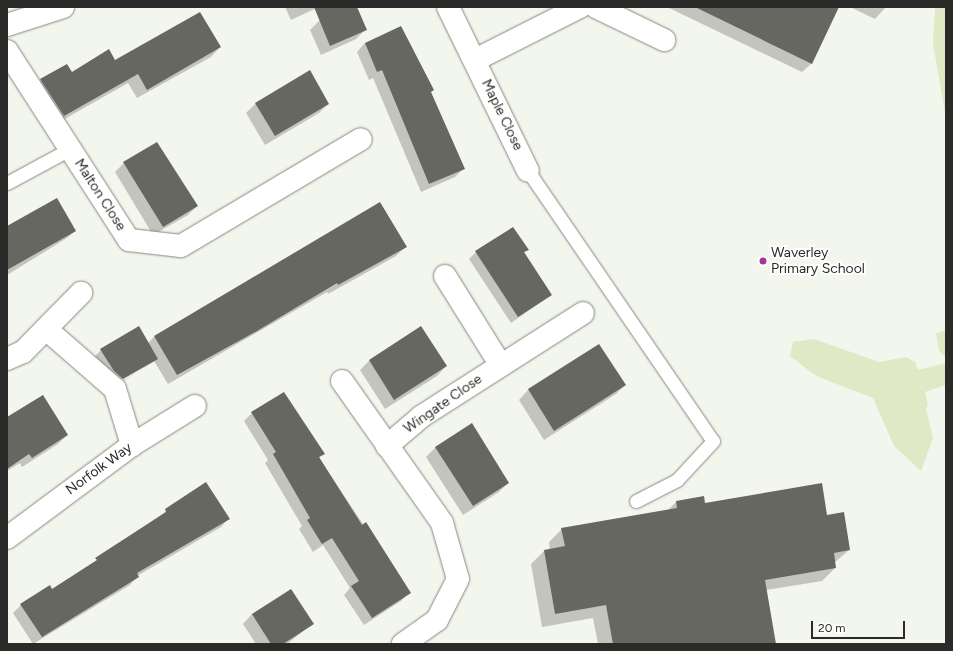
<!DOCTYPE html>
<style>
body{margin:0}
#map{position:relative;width:953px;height:651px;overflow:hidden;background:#f3f6ed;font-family:Figtree,sans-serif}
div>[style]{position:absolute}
.green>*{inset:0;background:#dfe9c6}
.shadow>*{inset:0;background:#0003}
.building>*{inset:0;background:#656760}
.roads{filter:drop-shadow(0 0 1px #868981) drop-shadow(0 0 1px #868981)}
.service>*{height:13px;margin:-6.5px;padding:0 6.5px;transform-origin:6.5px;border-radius:6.5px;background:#fff}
.minor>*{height:22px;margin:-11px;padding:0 11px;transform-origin:11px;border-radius:11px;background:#fff}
.dots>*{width:11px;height:11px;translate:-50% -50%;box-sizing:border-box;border:2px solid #fff;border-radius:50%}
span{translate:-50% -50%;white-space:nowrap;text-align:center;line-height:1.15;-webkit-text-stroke:4px #fff;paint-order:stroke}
.street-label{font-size:14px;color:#2a2b28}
.poi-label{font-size:14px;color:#2a2b28}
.left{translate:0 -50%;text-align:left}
.frame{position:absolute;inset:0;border:8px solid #2a2b28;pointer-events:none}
.scale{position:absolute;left:811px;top:621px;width:94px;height:18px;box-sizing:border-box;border:2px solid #2a2b28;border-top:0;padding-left:5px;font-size:12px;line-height:14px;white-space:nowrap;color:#2a2b28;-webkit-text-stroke:3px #fff;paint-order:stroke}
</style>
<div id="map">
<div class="green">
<div style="clip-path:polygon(935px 7px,946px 7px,946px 119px,933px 43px)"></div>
<div style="clip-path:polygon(946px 330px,946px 358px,939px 351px,936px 333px)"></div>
<div style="clip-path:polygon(814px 339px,879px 362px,906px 357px,915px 362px,918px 370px,946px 363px,946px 385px,925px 392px,928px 406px,926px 409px,933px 438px,921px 471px,894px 446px,873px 398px,816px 376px,790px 356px,793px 342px)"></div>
</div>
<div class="shadow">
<div style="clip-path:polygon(285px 7px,319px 7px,291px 20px)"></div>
<div style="clip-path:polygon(349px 7px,356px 7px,366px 29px,356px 39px,321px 55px,310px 30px,320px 20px)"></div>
<div style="clip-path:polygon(667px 7px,795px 7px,812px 63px,802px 72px)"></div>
<div style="clip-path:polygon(850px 7px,886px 7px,875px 19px)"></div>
<div style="clip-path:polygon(365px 43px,430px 92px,464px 168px,455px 177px,421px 192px,373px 78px,369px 80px,357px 52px)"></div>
<div style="clip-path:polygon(220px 47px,211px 57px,137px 98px,128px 83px,54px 125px,32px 89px,41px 80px,115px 61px)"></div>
<div style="clip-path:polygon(255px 104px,328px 104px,319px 113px,265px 145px,246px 113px)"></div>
<div style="clip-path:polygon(124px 163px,197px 206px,188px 215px,153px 235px,115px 172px)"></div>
<div style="clip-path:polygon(7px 229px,75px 231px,67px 238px,7px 275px)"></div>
<div style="clip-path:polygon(evenodd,405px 247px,396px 256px,328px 294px,327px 292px,168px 384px,154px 361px,113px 388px,92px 359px,101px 350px,148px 343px,155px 336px,405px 247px,147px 364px,147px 366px,119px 383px,118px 381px,147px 364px)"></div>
<div style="clip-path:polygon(527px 249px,524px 253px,551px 295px,511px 323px,469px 259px,476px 252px)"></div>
<div style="clip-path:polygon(421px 327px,446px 366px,437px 376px,385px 409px,360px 370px,369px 361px)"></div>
<div style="clip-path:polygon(599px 345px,625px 385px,616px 394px,544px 440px,519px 400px,528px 390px)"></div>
<div style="clip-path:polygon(252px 413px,323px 453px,319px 458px,409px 593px,401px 601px,364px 625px,344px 595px,350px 588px,323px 545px,313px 552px,299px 529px,302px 526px,265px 463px,268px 460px,244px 421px)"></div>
<div style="clip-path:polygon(7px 418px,67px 435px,58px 444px,22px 467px,20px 463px,7px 471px)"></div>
<div style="clip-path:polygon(436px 447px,508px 483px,499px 492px,463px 515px,426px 457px)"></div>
<div style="clip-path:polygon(206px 483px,228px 519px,221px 527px,137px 576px,130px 585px,33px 644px,13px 613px,21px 605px,52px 590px,88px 567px)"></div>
<div style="clip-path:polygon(676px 502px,826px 516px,849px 550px,834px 563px,835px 568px,822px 581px,766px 590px,775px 644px,598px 644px,593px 618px,542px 627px,531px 564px,544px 551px,550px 550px,549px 542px,562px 529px,667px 511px)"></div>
<div style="clip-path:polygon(291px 590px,312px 624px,287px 644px,256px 644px,243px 624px,252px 614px)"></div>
</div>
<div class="building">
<div style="clip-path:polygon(314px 7px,357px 7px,367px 30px,330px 46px)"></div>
<div style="clip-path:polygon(695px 7px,839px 7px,812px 64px)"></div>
<div style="clip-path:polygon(200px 12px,221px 47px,147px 90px,138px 74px,64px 116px,40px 79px,67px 64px,72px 72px,109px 49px,115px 60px)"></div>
<div style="clip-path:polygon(401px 26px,434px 90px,431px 92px,465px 169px,429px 184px,382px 70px,377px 72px,365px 43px)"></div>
<div style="clip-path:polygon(310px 70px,329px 104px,275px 136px,255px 103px)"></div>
<div style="clip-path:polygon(157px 142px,198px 206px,163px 227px,123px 162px)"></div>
<div style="clip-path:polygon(57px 198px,76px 231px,7px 270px,7px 226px)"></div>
<div style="clip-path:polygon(380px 202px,407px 247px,338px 285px,337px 283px,257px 331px,177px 375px,154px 336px)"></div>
<div style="clip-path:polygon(513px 227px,529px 250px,524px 252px,552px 295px,518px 317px,475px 251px)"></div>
<div style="clip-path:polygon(139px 326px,158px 359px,123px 379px,114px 371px,100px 349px)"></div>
<div style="clip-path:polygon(421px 326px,447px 366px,394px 400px,369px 360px)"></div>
<div style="clip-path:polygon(599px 344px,626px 385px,554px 431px,528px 389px)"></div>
<div style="clip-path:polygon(284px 392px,325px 454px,319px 457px,362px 525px,366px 522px,411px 593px,372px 618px,351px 586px,359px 581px,332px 538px,322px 544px,307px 520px,310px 518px,273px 454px,276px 452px,251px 412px)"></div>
<div style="clip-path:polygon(43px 395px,68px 435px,32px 458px,29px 454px,7px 469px,7px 417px)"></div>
<div style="clip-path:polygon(472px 423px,509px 483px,473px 506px,435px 447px)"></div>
<div style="clip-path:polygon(206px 482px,230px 519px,137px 573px,139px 577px,42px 637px,20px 604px,50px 585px,52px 589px,97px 560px,95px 558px,166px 512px,165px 509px)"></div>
<div style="clip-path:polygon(822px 483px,827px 515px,844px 512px,850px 550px,834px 553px,836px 568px,765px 580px,776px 644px,613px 644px,606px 605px,555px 614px,544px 550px,565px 546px,561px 528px,677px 508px,676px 501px,704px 496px,705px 503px)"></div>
<div style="clip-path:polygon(291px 589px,314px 624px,283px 644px,271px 644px,252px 614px)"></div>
</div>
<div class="roads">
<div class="service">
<div style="left:528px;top:171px;width:327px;rotate:55.6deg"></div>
<div style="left:713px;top:441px;width:53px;rotate:132.7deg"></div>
<div style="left:677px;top:480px;width:46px;rotate:152.9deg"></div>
<div style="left:7px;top:183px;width:72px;rotate:-28.4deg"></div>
</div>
<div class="minor">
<div style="left:448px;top:7px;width:182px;rotate:64deg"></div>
<div style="left:596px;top:7px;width:76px;rotate:25.9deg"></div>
<div style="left:7px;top:25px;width:59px;rotate:-17.8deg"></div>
<div style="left:7px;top:51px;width:225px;rotate:57.2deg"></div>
<div style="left:129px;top:240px;width:52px;rotate:6.6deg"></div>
<div style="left:181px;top:246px;width:209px;rotate:-30.7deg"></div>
<div style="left:475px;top:60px;width:118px;rotate:-26.8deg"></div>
<div style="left:445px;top:276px;width:104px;rotate:58deg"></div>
<div style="left:46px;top:329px;width:91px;rotate:41deg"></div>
<div style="left:115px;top:389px;width:59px;rotate:73.1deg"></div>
<div style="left:7px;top:359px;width:17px;rotate:-24deg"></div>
<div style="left:23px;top:352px;width:83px;rotate:-45.5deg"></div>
<div style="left:342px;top:381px;width:174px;rotate:54.8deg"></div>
<div style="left:442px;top:523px;width:58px;rotate:74.1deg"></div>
<div style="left:458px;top:579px;width:46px;rotate:117.1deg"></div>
<div style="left:437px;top:620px;width:42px;rotate:144.8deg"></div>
<div style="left:387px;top:446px;width:46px;rotate:-40.6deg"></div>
<div style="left:422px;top:416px;width:191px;rotate:-32.6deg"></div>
<div style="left:7px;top:538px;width:156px;rotate:-36.6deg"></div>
<div style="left:132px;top:445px;width:74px;rotate:-31.8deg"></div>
</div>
</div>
<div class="dots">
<div style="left:763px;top:261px;background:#9f379a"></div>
</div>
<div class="street-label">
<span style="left:502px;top:115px;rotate:64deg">Maple Close</span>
<span style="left:100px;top:195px;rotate:57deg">Malton Close</span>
<span style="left:443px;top:404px;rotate:-35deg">Wingate Close</span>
<span style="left:99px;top:469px;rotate:-36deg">Norfolk Way</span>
</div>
<div class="poi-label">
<span class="left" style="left:771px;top:261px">Waverley<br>Primary School</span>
</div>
<div class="frame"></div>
<div class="scale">20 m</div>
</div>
